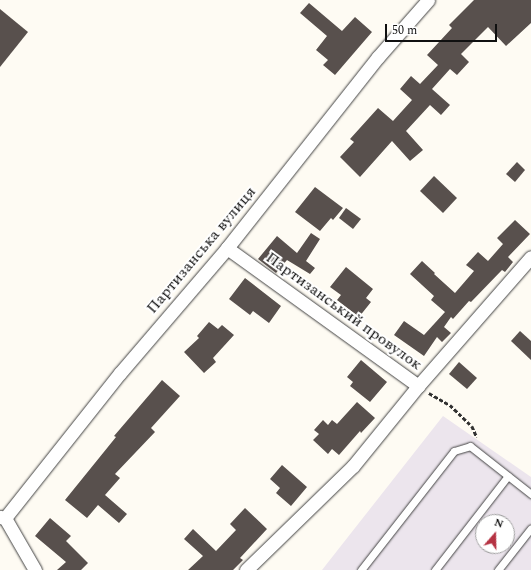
<!DOCTYPE html>
<meta charset="utf-8">
<style>
body{margin:0}
#map{position:relative;width:531px;height:570px;overflow:hidden;background:#fefbf3;font-family:Spectral,serif}
div>[style]{position:absolute}
.industrial>*{inset:0;background:#ece5ed}
.building>*{inset:0;background:#58504d}
.path>*{height:2.5px;margin-top:-1.25px;transform-origin:0;background:repeating-linear-gradient(90deg,#323232 0 4px,transparent 0 6px)}
.roads{filter:drop-shadow(0 0 1px #434343) drop-shadow(0 0 1px #434343)}
.lane>*{height:7px;margin:-3.5px;padding:0 3.5px;transform-origin:3.5px;border-radius:3.5px;background:#fff}
.street>*{height:13px;margin:-6.5px;padding:0 6.5px;transform-origin:6.5px;border-radius:6.5px;background:#fff}
span{translate:-50% -50%;white-space:nowrap;text-align:center;line-height:1.15;-webkit-text-stroke:4px #fff;paint-order:stroke}
.street-label{font-size:16px;color:#101010}
.north{position:absolute;left:475px;top:514px;width:40px;height:40px;box-sizing:border-box;background:#fff;border:1px solid #9f9f9f;border-radius:50%;rotate:20deg;font-size:11px;font-weight:700;line-height:16px;text-align:center;color:#101010}
.north::after{content:'';display:block;margin:auto;width:14px;height:18px;background:#b53242;clip-path:polygon(50% 0,100% 100%,50% 72%,0 100%)}
.scale{position:absolute;left:385px;top:24px;width:112px;height:18px;box-sizing:border-box;border:2px solid #101010;border-top:0;padding-left:5px;font-size:12px;line-height:14px;white-space:nowrap;color:#101010;-webkit-text-stroke:3px #fff;paint-order:stroke}
</style>
<div id="map">
<div class="industrial">
<div style="clip-path:polygon(evenodd,443px 416px,531px 477px,531px 570px,322px 570px,443px 416px,483px 522px,507px 522px,507px 546px,483px 546px,483px 522px)"></div>
</div>
<div class="building">
<div style="clip-path:polygon(474px 0,531px 0,531px 23px,506px 46px,488px 27px,461px 54px,469px 62px,457px 75px,450px 69px,432px 89px,450px 105px,441px 115px,430px 105px,406px 131px,423px 150px,410px 161px,392px 141px,360px 177px,340px 157px,354px 142px,350px 139px,378px 108px,393px 121px,412px 100px,400px 89px,411px 76px,420px 84px,438px 65px,427px 55px,452px 28px,449px 25px)"></div>
<div style="clip-path:polygon(309px 3px,342px 31px,355px 17px,372px 32px,335px 75px,323px 65px,328px 60px,316px 50px,327px 36px,300px 13px)"></div>
<div style="clip-path:polygon(0 9px,28px 32px,0 67px)"></div>
<div style="clip-path:polygon(517px 162px,525px 170px,515px 182px,506px 174px)"></div>
<div style="clip-path:polygon(434px 176px,457px 198px,443px 213px,420px 191px)"></div>
<div style="clip-path:polygon(315px 187px,343px 208px,333px 220px,331px 218px,320px 231px,295px 212px)"></div>
<div style="clip-path:polygon(346px 208px,361px 219px,353px 229px,339px 218px)"></div>
<div style="clip-path:polygon(515px 220px,530px 234px,508px 257px,513px 262px,505px 272px,502px 270px,471px 302px,469px 301px,453px 319px,451px 317px,444px 327px,451px 333px,442px 342px,437px 337px,424px 356px,394px 335px,404px 321px,424px 335px,445px 312px,431px 300px,434px 296px,410px 274px,422px 261px,435px 273px,434px 274px,455px 293px,474px 271px,466px 265px,478px 252px,488px 261px,503px 244px,497px 238px)"></div>
<div style="clip-path:polygon(311px 233px,320px 239px,306px 261px,315px 268px,310px 274px,287px 260px,276px 273px,258px 259px,277px 236px,297px 253px)"></div>
<div style="clip-path:polygon(346px 267px,373px 289px,366px 298px,371px 302px,359px 317px,337px 300px,341px 295px,330px 287px)"></div>
<div style="clip-path:polygon(245px 278px,281px 306px,269px 323px,253px 311px,250px 315px,229px 299px)"></div>
<div style="clip-path:polygon(209px 322px,218px 329px,222px 325px,234px 335px,213px 358px,216px 362px,204px 373px,184px 352px,199px 338px,197px 336px)"></div>
<div style="clip-path:polygon(520px 331px,531px 341px,531px 360px,511px 341px)"></div>
<div style="clip-path:polygon(361px 360px,387px 382px,370px 402px,350px 386px,353px 382px,347px 377px)"></div>
<div style="clip-path:polygon(459px 362px,477px 378px,467px 389px,449px 374px)"></div>
<div style="clip-path:polygon(162px 380px,180px 396px,151px 428px,155px 432px,115px 474px,120px 478px,105px 495px,127px 514px,119px 523px,98px 505px,87px 518px,65px 500px,116px 437px,114px 436px)"></div>
<div style="clip-path:polygon(357px 402px,375px 418px,361px 433px,360px 431px,339px 455px,332px 449px,328px 454px,313px 440px,319px 434px,314px 430px,323px 420px,328px 425px,332px 420px,337px 424px)"></div>
<div style="clip-path:polygon(282px 465px,307px 487px,291px 506px,276px 493px,280px 488px,270px 479px)"></div>
<div style="clip-path:polygon(245px 508px,267px 529px,240px 558px,243px 560px,233px 570px,188px 570px,203px 556px,184px 539px,193px 529px,216px 551px,236px 530px,230px 524px)"></div>
<div style="clip-path:polygon(50px 518px,71px 536px,66px 541px,88px 563px,81px 570px,57px 570px,66px 562px,35px 536px)"></div>
</div>
<div class="path">
<div style="left:429px;top:393px;width:24px;rotate:30deg"></div>
<div style="left:450px;top:405px;width:30px;rotate:44deg"></div>
<div style="left:472px;top:426px;width:12px;rotate:66deg"></div>
</div>
<div class="roads">
<div class="lane">
<div style="left:361px;top:570px;width:151px;rotate:-52deg"></div>
<div style="left:454px;top:451px;width:17px;rotate:-17deg"></div>
<div style="left:470px;top:446px;width:78px;rotate:38.2deg"></div>
<div style="left:435px;top:570px;width:119px;rotate:-52.2deg"></div>
<div style="left:498px;top:570px;width:53px;rotate:-51.8deg"></div>
</div>
<div class="street">
<div style="left:227px;top:248px;width:236px;rotate:35.8deg"></div>
<div style="left:418px;top:386px;width:171px;rotate:-48.8deg"></div>
<div style="left:0;top:517px;width:5px;rotate:11deg"></div>
<div style="left:5px;top:518px;width:185px;rotate:-51.6deg"></div>
<div style="left:120px;top:373px;width:165px;rotate:-49.4deg"></div>
<div style="left:227px;top:248px;width:243px;rotate:-51.7deg"></div>
<div style="left:378px;top:57px;width:76px;rotate:-48.7deg"></div>
<div style="left:5px;top:518px;width:60px;rotate:60deg"></div>
<div style="left:246px;top:570px;width:149px;rotate:-44.2deg"></div>
<div style="left:353px;top:466px;width:103px;rotate:-50.9deg"></div>
</div>
</div>
<div class="street-label">
<span style="left:201px;top:250px;rotate:-50deg">Партизанська вулиця</span>
<span style="left:344px;top:311px;rotate:36deg">Партизанський провулок</span>
</div>
<div class="north">N</div>
<div class="scale">50 m</div>
</div>
